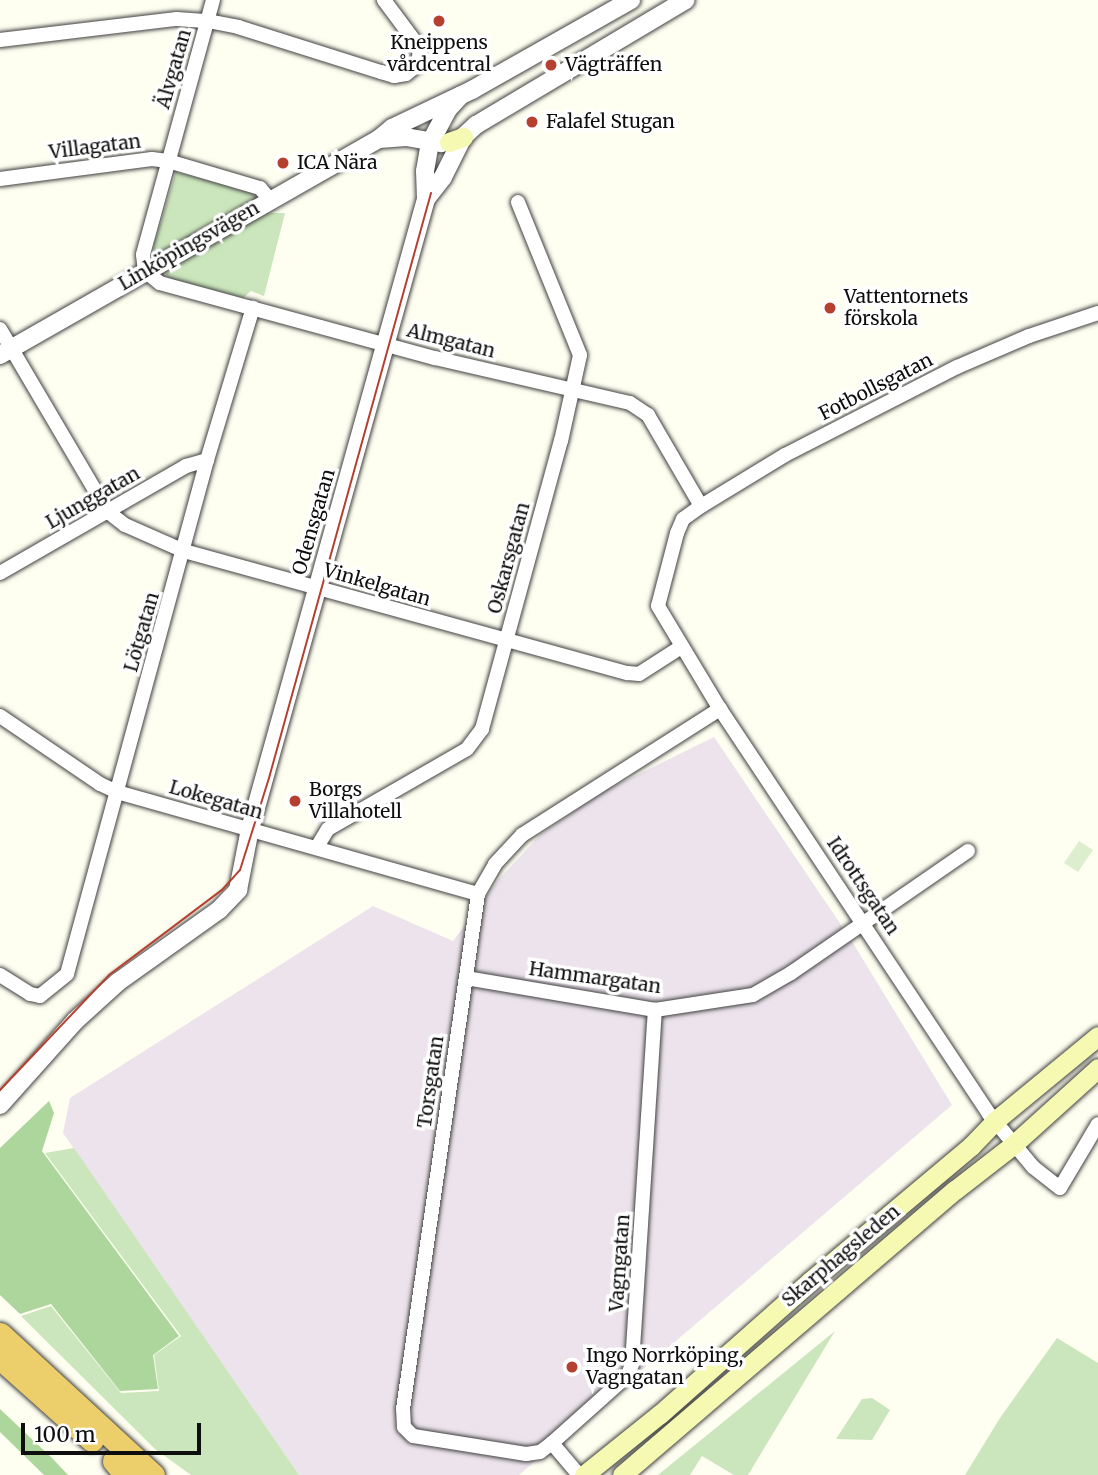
<!DOCTYPE html>
<meta charset="utf-8">
<style>
body{margin:0}
#map{position:relative;width:1098px;height:1475px;overflow:hidden;background:#fefef1;font-family:Merriweather,serif}
div>[style]{position:absolute}
.industrial>*{inset:0;background:#ece3ec}
.green>*{inset:0;background:#cbe6bc}
.forest>*{inset:0;background:#add69d}
.pitch>*{inset:0;background:#ddeece}
.roads{filter:drop-shadow(0 0 2px #414141) drop-shadow(0 0 2px #414141)}
.minor>*{height:14px;margin:-7px;padding:0 7px;transform-origin:7px;border-radius:7px;background:#fff}
.tertiary>*{height:18px;margin:-9px;padding:0 9px;transform-origin:9px;border-radius:9px;background:#fff}
.secondary>*{height:19px;margin:-9.5px;padding:0 9.5px;transform-origin:9.5px;border-radius:9.5px;background:#f5f9b1}
.trunk>*{height:23px;margin:-11.5px;padding:0 11.5px;transform-origin:11.5px;border-radius:11.5px;background:#ecce6a}
.tram>*{height:2px;margin:-1px;padding:0 1px;transform-origin:1px;border-radius:1px;background:#b54030}
.dots>*{width:19px;height:19px;translate:-50% -50%;box-sizing:border-box;border:4px solid #fff;border-radius:50%}
span{translate:-50% -50%;white-space:nowrap;text-align:center;line-height:1.15;-webkit-text-stroke:7px #fff;paint-order:stroke}
.poi-label{font-size:19px;color:#0e0e0e}
.left{translate:0 -50%;text-align:left}
.street-label{font-size:19px;color:#0e0e0e}
.scale{position:absolute;left:21px;top:1423px;width:180px;height:32px;box-sizing:border-box;border:4px solid #0e0e0e;border-top:0;padding-left:9px;font-size:21px;line-height:24px;white-space:nowrap;color:#0e0e0e;-webkit-text-stroke:5px #fff;paint-order:stroke}
</style>
<div id="map">
<div class="industrial">
<div style="clip-path:polygon(714px 737px,848px 935px,952px 1105px,519px 1475px,299px 1475px,63px 1133px,70px 1098px,373px 906px,453px 941px,500px 878px,541px 834px,606px 790px)"></div>
</div>
<div class="green">
<div style="clip-path:polygon(176px 172px,252px 192px,256px 198px,158px 255px,154px 254px,153px 248px)"></div>
<div style="clip-path:polygon(267px 213px,285px 213px,264px 296px,251px 291px,243px 298px,168px 278px,165px 272px,167px 267px)"></div>
<div style="clip-path:polygon(74px 1148px,299px 1475px,191px 1475px,155px 1449px,21px 1316px,51px 1306px,121px 1393px,159px 1391px,154px 1355px,181px 1336px,45px 1153px)"></div>
<div style="clip-path:polygon(835px 1331px,748px 1475px,734px 1475px,702px 1456px,690px 1475px,658px 1475px)"></div>
<div style="clip-path:polygon(1057px 1338px,1098px 1363px,1098px 1475px,965px 1475px,1000px 1418px)"></div>
<div style="clip-path:polygon(872px 1398px,890px 1410px,872px 1440px,836px 1439px,862px 1399px)"></div>
</div>
<div class="forest">
<div style="clip-path:polygon(49px 1101px,54px 1113px,42px 1151px,179px 1336px,153px 1355px,158px 1389px,120px 1391px,51px 1304px,20px 1314px,0 1295px,0 1148px)"></div>
<div style="clip-path:polygon(0 1409px,52px 1458px,68px 1475px,44px 1475px,0 1432px)"></div>
</div>
<div class="pitch">
<div style="clip-path:polygon(1079px 841px,1093px 850px,1078px 872px,1064px 863px)"></div>
</div>
<div class="roads">
<div class="minor">
<div style="left:213px;top:0;width:264px;rotate:105.4deg"></div>
<div style="left:143px;top:255px;width:16px;rotate:83deg"></div>
<div style="left:145px;top:271px;width:19px;rotate:39deg"></div>
<div style="left:160px;top:283px;width:285px;rotate:15.3deg"></div>
<div style="left:435px;top:358px;width:200px;rotate:13deg"></div>
<div style="left:630px;top:403px;width:22px;rotate:34deg"></div>
<div style="left:648px;top:415px;width:105px;rotate:59.8deg"></div>
<div style="left:0;top:40px;width:178px;rotate:-6.8deg"></div>
<div style="left:177px;top:19px;width:31px;rotate:4deg"></div>
<div style="left:208px;top:21px;width:31px;rotate:11deg"></div>
<div style="left:238px;top:27px;width:150px;rotate:17.5deg"></div>
<div style="left:381px;top:72px;width:14px;rotate:17deg"></div>
<div style="left:394px;top:76px;width:12px;rotate:-9deg"></div>
<div style="left:406px;top:74px;width:13px;rotate:-39deg"></div>
<div style="left:416px;top:66px;width:13px;rotate:-72deg"></div>
<div style="left:420px;top:54px;width:12px;rotate:-110deg"></div>
<div style="left:416px;top:43px;width:54px;rotate:-126.7deg"></div>
<div style="left:0;top:179px;width:153px;rotate:-7.5deg"></div>
<div style="left:152px;top:159px;width:16px;rotate:7deg"></div>
<div style="left:168px;top:161px;width:96px;rotate:16.4deg"></div>
<div style="left:260px;top:188px;width:16px;rotate:50deg"></div>
<div style="left:1098px;top:313px;width:73px;rotate:161.6deg"></div>
<div style="left:1029px;top:336px;width:78px;rotate:156.7deg"></div>
<div style="left:957px;top:367px;width:193px;rotate:152.9deg"></div>
<div style="left:785px;top:455px;width:98px;rotate:148.7deg"></div>
<div style="left:701px;top:506px;width:22px;rotate:144deg"></div>
<div style="left:683px;top:519px;width:15px;rotate:113deg"></div>
<div style="left:677px;top:533px;width:75px;rotate:104.6deg"></div>
<div style="left:658px;top:606px;width:120px;rotate:59deg"></div>
<div style="left:720px;top:709px;width:486px;rotate:56.4deg"></div>
<div style="left:989px;top:1114px;width:69px;rotate:50.3deg"></div>
<div style="left:1033px;top:1167px;width:34px;rotate:38deg"></div>
<div style="left:1060px;top:1188px;width:74px;rotate:-59.3deg"></div>
<div style="left:0;top:329px;width:211px;rotate:59.5deg"></div>
<div style="left:107px;top:511px;width:23px;rotate:38deg"></div>
<div style="left:125px;top:525px;width:64px;rotate:23.8deg"></div>
<div style="left:184px;top:551px;width:460px;rotate:15.4deg"></div>
<div style="left:628px;top:673px;width:11px;rotate:5deg"></div>
<div style="left:639px;top:674px;width:50px;rotate:-32.7deg"></div>
<div style="left:0;top:573px;width:215px;rotate:-29.9deg"></div>
<div style="left:186px;top:466px;width:22px;rotate:-16deg"></div>
<div style="left:0;top:716px;width:121px;rotate:34.2deg"></div>
<div style="left:100px;top:784px;width:19px;rotate:25deg"></div>
<div style="left:117px;top:792px;width:375px;rotate:15.8deg"></div>
<div style="left:317px;top:847px;width:21px;rotate:-59deg"></div>
<div style="left:328px;top:829px;width:160px;rotate:-29.9deg"></div>
<div style="left:467px;top:749px;width:25px;rotate:-53deg"></div>
<div style="left:482px;top:729px;width:299px;rotate:-74.7deg"></div>
<div style="left:561px;top:441px;width:88px;rotate:-77.5deg"></div>
<div style="left:580px;top:355px;width:165px;rotate:-112.1deg"></div>
<div style="left:0;top:975px;width:36px;rotate:32deg"></div>
<div style="left:30px;top:994px;width:10px;rotate:11deg"></div>
<div style="left:40px;top:996px;width:35px;rotate:-39deg"></div>
<div style="left:67px;top:974px;width:533px;rotate:-74.76deg"></div>
<div style="left:207px;top:460px;width:159px;rotate:-73.2deg"></div>
<div style="left:466px;top:978px;width:192px;rotate:9.6deg"></div>
<div style="left:655px;top:1010px;width:99px;rotate:-8.7deg"></div>
<div style="left:753px;top:995px;width:44px;rotate:-30.1deg"></div>
<div style="left:791px;top:973px;width:215px;rotate:-34.6deg"></div>
<div style="left:552px;top:1443px;width:15px;rotate:143deg"></div>
<div style="left:540px;top:1452px;width:14px;rotate:172deg"></div>
<div style="left:526px;top:1454px;width:114px;rotate:-170.9deg"></div>
<div style="left:413px;top:1436px;width:13px;rotate:-135deg"></div>
<div style="left:404px;top:1427px;width:18px;rotate:-93deg"></div>
<div style="left:403px;top:1409px;width:520px;rotate:-81.71deg"></div>
<div style="left:478px;top:894px;width:34px;rotate:-60deg"></div>
<div style="left:495px;top:864px;width:40px;rotate:-47deg"></div>
<div style="left:522px;top:835px;width:235px;rotate:-32.5deg"></div>
<div style="left:579px;top:1475px;width:42px;rotate:-130.2deg"></div>
<div style="left:552px;top:1443px;width:102px;rotate:-41.8deg"></div>
<div style="left:628px;top:1375px;width:12px;rotate:-70deg"></div>
<div style="left:632px;top:1364px;width:355px;rotate:-86.3deg"></div>
</div>
<div class="tertiary">
<div style="left:379px;top:139px;width:27px;rotate:-4deg"></div>
<div style="left:406px;top:137px;width:36px;rotate:10deg"></div>
<div style="left:426px;top:199px;width:28px;rotate:-52deg"></div>
<div style="left:443px;top:177px;width:45px;rotate:-63.4deg"></div>
<div style="left:463px;top:137px;width:18px;rotate:-43deg"></div>
<div style="left:476px;top:125px;width:244px;rotate:-30.8deg"></div>
<div style="left:0;top:355px;width:436px;rotate:-29.7deg"></div>
<div style="left:379px;top:139px;width:17px;rotate:-40deg"></div>
<div style="left:392px;top:128px;width:89px;rotate:-25.4deg"></div>
<div style="left:472px;top:90px;width:183px;rotate:-29.5deg"></div>
<div style="left:0;top:1105px;width:113px;rotate:-48.2deg"></div>
<div style="left:75px;top:1021px;width:58px;rotate:-42.2deg"></div>
<div style="left:118px;top:982px;width:124px;rotate:-35.5deg"></div>
<div style="left:219px;top:910px;width:28px;rotate:-46deg"></div>
<div style="left:238px;top:890px;width:62px;rotate:-78.9deg"></div>
<div style="left:250px;top:829px;width:654px;rotate:-74.39deg"></div>
<div style="left:426px;top:199px;width:28px;rotate:-92deg"></div>
<div style="left:425px;top:171px;width:28px;rotate:-80deg"></div>
<div style="left:430px;top:143px;width:38px;rotate:-62deg"></div>
<div style="left:448px;top:109px;width:18px;rotate:-47deg"></div>
</div>
<div class="secondary">
<div style="left:449px;top:142px;width:15px;rotate:-20deg"></div>
<div style="left:584px;top:1475px;width:97px;rotate:-38.8deg"></div>
<div style="left:660px;top:1414px;width:199px;rotate:-41.5deg"></div>
<div style="left:809px;top:1282px;width:212px;rotate:-40deg"></div>
<div style="left:971px;top:1146px;width:36px;rotate:-46deg"></div>
<div style="left:996px;top:1120px;width:132px;rotate:-39.5deg"></div>
<div style="left:622px;top:1475px;width:438px;rotate:-40.6deg"></div>
<div style="left:955px;top:1190px;width:75px;rotate:-37.9deg"></div>
<div style="left:1014px;top:1144px;width:113px;rotate:-42.1deg"></div>
</div>
<div class="trunk">
<div style="left:0;top:1334px;width:208px;rotate:42.7deg"></div>
<div style="left:0;top:1358px;width:123px;rotate:41.7deg"></div>
<div style="left:114px;top:1461px;width:18px;rotate:49deg"></div>
</div>
</div>
<div class="tram">
<div style="left:0;top:1090px;width:158px;rotate:-46.5deg"></div>
<div style="left:109px;top:975px;width:141px;rotate:-37deg"></div>
<div style="left:222px;top:890px;width:27px;rotate:-48deg"></div>
<div style="left:240px;top:870px;width:96px;rotate:-72.5deg"></div>
<div style="left:269px;top:778px;width:607px;rotate:-74.52deg"></div>
</div>
<div class="dots">
<div style="left:439px;top:21px;background:#b54030"></div>
<div style="left:551px;top:65px;background:#b54030"></div>
<div style="left:532px;top:122px;background:#b54030"></div>
<div style="left:283px;top:163px;background:#b54030"></div>
<div style="left:830px;top:308px;background:#b54030"></div>
<div style="left:295px;top:801px;background:#b54030"></div>
<div style="left:572px;top:1367px;background:#b54030"></div>
</div>
<div class="poi-label">
<span style="left:439px;top:54px">Kneippens<br>vårdcentral</span>
<span class="left" style="left:565px;top:65px">Vägträffen</span>
<span class="left" style="left:546px;top:122px">Falafel Stugan</span>
<span class="left" style="left:297px;top:163px">ICA Nära</span>
<span class="left" style="left:844px;top:308px">Vattentornets<br>förskola</span>
<span class="left" style="left:309px;top:801px">Borgs<br>Villahotell</span>
<span class="left" style="left:586px;top:1367px">Ingo Norrköping,<br>Vagngatan</span>
</div>
<div class="street-label">
<span style="left:174px;top:69px;rotate:-74deg">Älvgatan</span>
<span style="left:95px;top:147px;rotate:-7deg">Villagatan</span>
<span style="left:189px;top:246px;rotate:-30deg">Linköpingsvägen</span>
<span style="left:451px;top:341px;rotate:14deg">Almgatan</span>
<span style="left:876px;top:387px;rotate:-27deg">Fotbollsgatan</span>
<span style="left:93px;top:498px;rotate:-30deg">Ljunggatan</span>
<span style="left:314px;top:522px;rotate:-74deg">Odensgatan</span>
<span style="left:509px;top:558px;rotate:-75deg">Oskarsgatan</span>
<span style="left:377px;top:585px;rotate:16deg">Vinkelgatan</span>
<span style="left:142px;top:632px;rotate:-74deg">Lötgatan</span>
<span style="left:216px;top:800px;rotate:16deg">Lokegatan</span>
<span style="left:863px;top:886px;rotate:56deg">Idrottsgatan</span>
<span style="left:595px;top:978px;rotate:8deg">Hammargatan</span>
<span style="left:431px;top:1082px;rotate:-82deg">Torsgatan</span>
<span style="left:841px;top:1256px;rotate:-40deg">Skarphagsleden</span>
<span style="left:620px;top:1263px;rotate:-86deg">Vagngatan</span>
</div>
<div class="scale">100 m</div>
</div>
